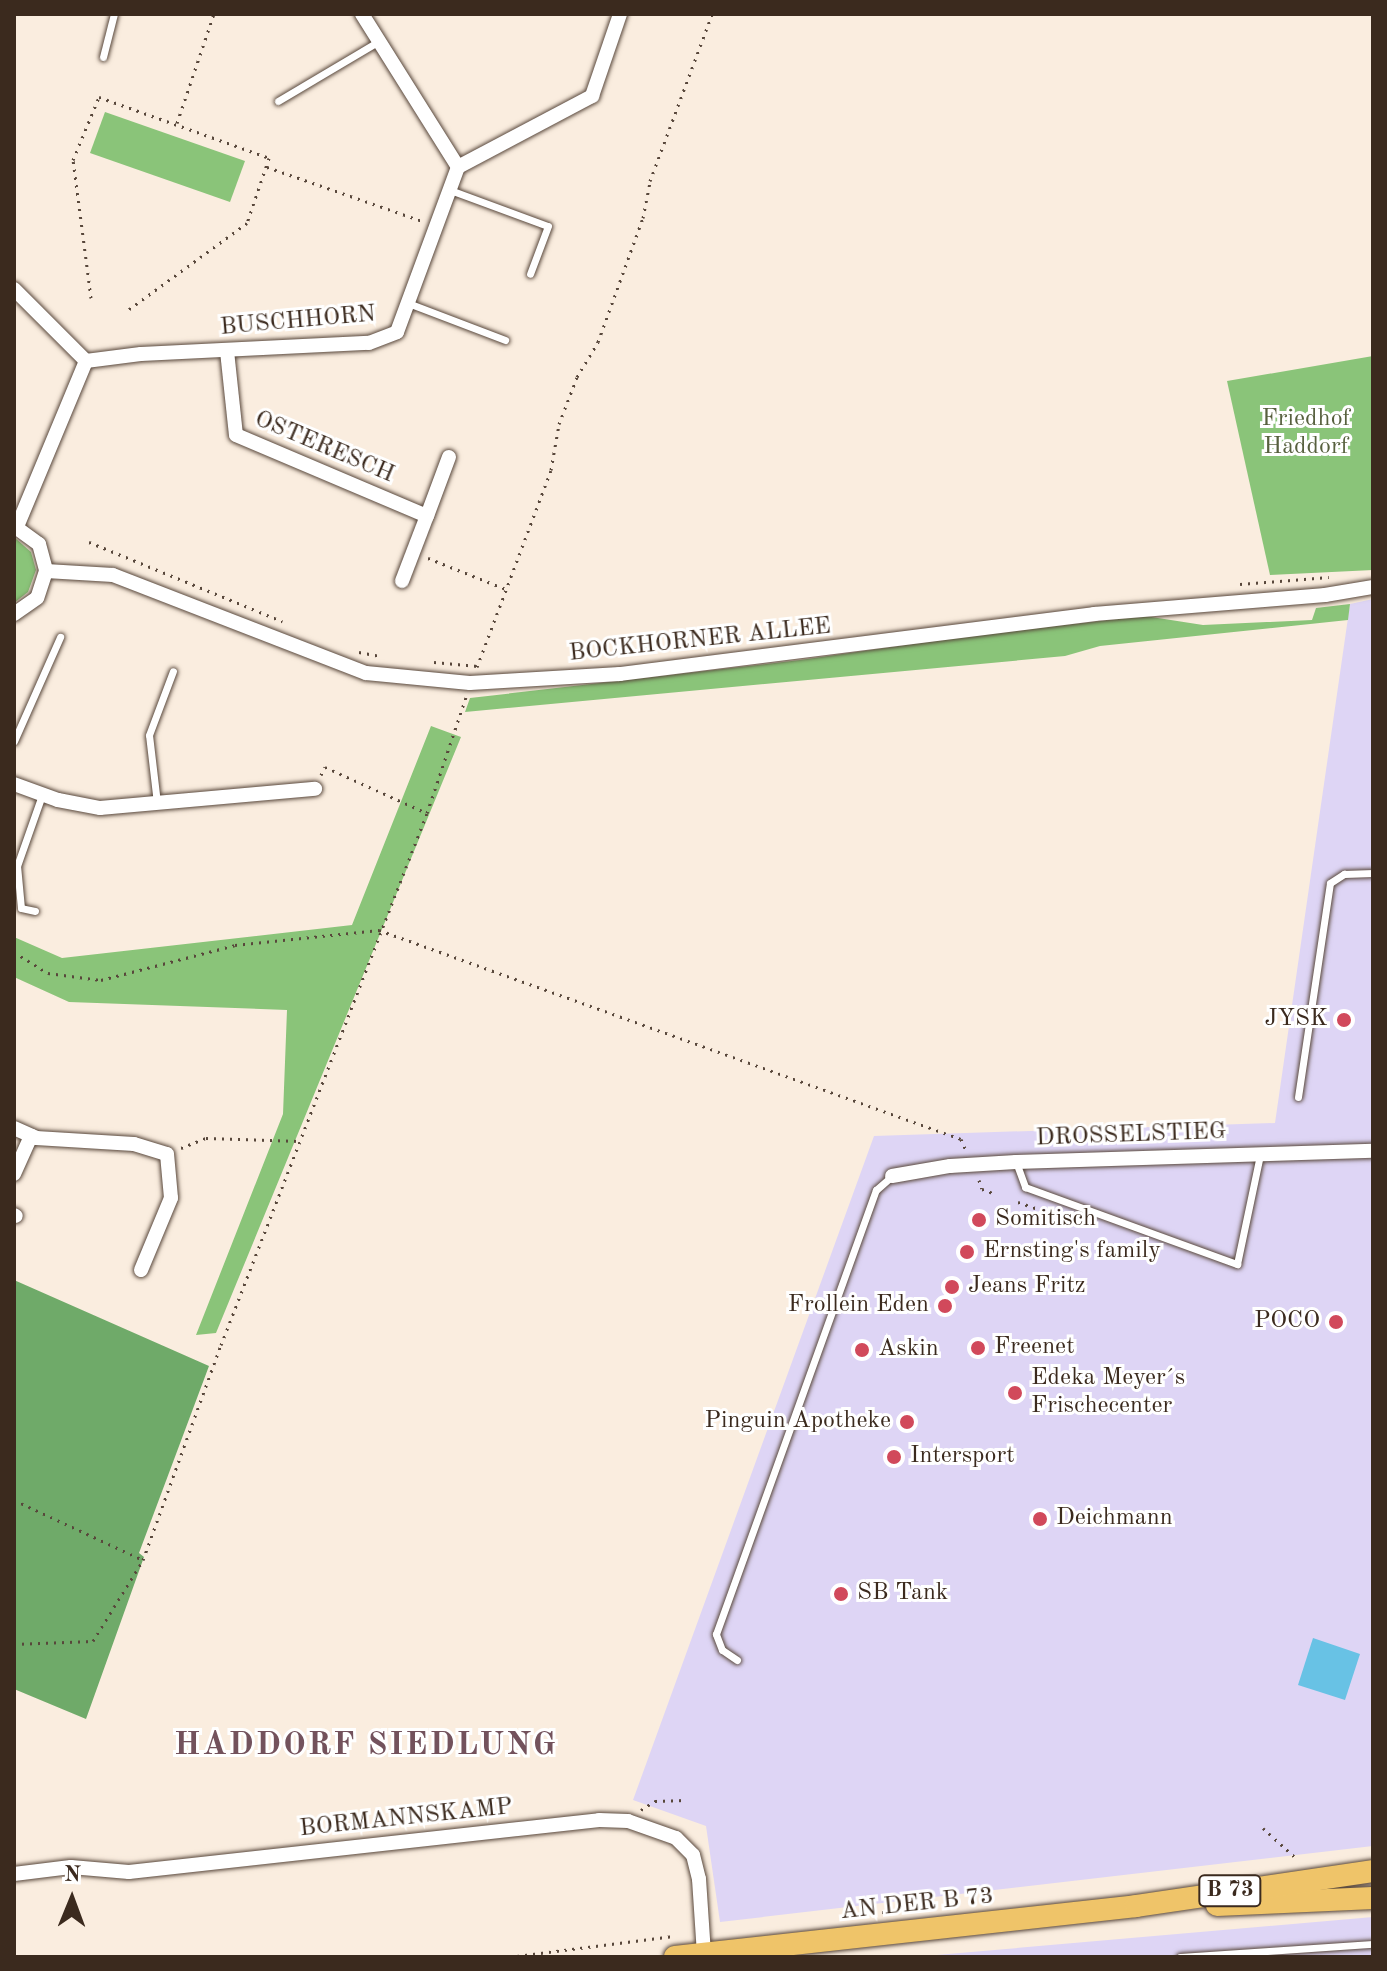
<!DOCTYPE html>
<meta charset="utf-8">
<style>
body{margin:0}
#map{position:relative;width:1387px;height:1971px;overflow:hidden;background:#faeddf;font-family:"Old Standard TT",serif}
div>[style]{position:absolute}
.built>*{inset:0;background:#ded5f5}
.green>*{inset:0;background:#8ac479}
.forest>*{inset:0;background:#6faa69}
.water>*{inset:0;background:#68c2e5}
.path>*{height:3px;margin-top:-1.5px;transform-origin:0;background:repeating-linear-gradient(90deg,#58473b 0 2px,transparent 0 8px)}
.roads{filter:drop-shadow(0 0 2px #58473b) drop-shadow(0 0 2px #58473b)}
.service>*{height:7px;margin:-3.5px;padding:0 3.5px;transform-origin:3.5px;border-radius:3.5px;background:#fff}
.minor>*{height:14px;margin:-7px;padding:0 7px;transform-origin:7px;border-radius:7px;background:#fff}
.primary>*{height:22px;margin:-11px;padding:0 11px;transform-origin:11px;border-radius:11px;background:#efc469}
.dots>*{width:22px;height:22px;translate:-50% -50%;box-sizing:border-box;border:4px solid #fff;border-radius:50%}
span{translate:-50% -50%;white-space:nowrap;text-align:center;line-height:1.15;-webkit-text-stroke:6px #fff;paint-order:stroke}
.shield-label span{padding:2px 6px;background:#fff;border:2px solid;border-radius:6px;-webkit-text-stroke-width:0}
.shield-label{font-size:22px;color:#3b2a1e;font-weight:700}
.street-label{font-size:24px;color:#3b2a1e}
.park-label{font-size:24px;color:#57603e}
.poi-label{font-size:24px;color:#3b2a1e}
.right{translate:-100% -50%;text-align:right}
.left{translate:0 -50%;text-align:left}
.district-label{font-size:32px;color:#73525c;font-weight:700;letter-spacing:2px}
.frame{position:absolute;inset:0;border:16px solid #3b2a1e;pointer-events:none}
.north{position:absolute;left:32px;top:1859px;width:80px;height:80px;-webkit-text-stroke:6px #fff;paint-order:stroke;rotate:1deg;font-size:22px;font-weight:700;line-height:32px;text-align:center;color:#3b2a1e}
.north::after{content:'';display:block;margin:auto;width:28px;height:36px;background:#3b2a1e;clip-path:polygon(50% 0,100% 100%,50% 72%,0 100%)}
</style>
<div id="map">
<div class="built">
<div style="clip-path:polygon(1373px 599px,1373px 1846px,720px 1922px,706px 1826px,633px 1800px,874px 1136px,1275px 1123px,1350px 604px)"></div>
<div style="clip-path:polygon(1373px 1917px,1373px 1957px,925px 1956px)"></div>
</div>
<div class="green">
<div style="clip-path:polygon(105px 112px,245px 161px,230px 202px,90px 153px)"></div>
<div style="clip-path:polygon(1373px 356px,1373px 570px,1270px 575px,1227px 381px)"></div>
<div style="clip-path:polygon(14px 537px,31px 552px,36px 570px,28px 592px,14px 603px)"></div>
<div style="clip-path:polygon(1350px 604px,1348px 620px,1100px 646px,1065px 656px,465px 712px,470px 698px,800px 660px,976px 635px,1145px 616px,1203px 625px,1312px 620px,1316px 608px)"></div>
<div style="clip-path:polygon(431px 726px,461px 737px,216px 1333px,196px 1335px,283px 1114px,287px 1010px,69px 1002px,14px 977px,14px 937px,62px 958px,352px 925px)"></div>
</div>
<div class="forest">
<div style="clip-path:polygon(14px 1280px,209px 1366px,139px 1553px,144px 1557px,86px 1719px,14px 1689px)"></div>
</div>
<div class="water">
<div style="clip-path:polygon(1313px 1638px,1360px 1654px,1345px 1700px,1298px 1685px)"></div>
</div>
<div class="path">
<div style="left:177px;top:123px;width:115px;rotate:-71.3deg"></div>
<div style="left:267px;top:167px;width:164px;rotate:19.2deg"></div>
<div style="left:91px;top:298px;width:139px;rotate:-97.4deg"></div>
<div style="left:73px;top:160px;width:68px;rotate:-67.6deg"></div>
<div style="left:99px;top:97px;width:181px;rotate:19.7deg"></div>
<div style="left:269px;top:158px;width:69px;rotate:108.7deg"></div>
<div style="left:247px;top:223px;width:147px;rotate:143.8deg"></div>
<div style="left:89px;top:542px;width:209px;rotate:22.3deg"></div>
<div style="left:428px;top:558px;width:84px;rotate:21.7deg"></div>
<div style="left:1240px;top:584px;width:89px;rotate:-4.5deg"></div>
<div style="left:359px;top:652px;width:20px;rotate:11deg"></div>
<div style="left:434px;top:662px;width:44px;rotate:5.2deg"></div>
<div style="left:477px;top:667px;width:210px;rotate:-69.4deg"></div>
<div style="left:551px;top:470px;width:47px;rotate:-80.1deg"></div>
<div style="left:559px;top:424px;width:50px;rotate:-69deg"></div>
<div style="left:577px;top:377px;width:41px;rotate:-59deg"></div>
<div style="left:598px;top:342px;width:132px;rotate:-70.1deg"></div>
<div style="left:643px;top:218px;width:38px;rotate:-79deg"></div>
<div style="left:650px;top:181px;width:178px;rotate:-69.6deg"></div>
<div style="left:321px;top:775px;width:9px;rotate:-63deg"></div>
<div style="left:325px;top:767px;width:112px;rotate:24.3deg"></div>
<div style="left:14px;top:952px;width:40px;rotate:32deg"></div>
<div style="left:48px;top:973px;width:53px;rotate:7.5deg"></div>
<div style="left:101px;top:980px;width:138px;rotate:-14.6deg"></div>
<div style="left:235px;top:945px;width:145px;rotate:-5.9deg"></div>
<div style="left:379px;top:930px;width:618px;rotate:19.75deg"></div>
<div style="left:961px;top:1139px;width:13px;rotate:67deg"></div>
<div style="left:181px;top:1148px;width:27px;rotate:-22deg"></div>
<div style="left:206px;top:1138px;width:94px;rotate:1.8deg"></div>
<div style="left:979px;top:1180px;width:9px;rotate:72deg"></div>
<div style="left:982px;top:1189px;width:12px;rotate:20deg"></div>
<div style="left:1018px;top:1202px;width:67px;rotate:19.2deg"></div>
<div style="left:1081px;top:1224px;width:5px;rotate:-37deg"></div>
<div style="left:14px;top:1500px;width:142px;rotate:24.9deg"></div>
<div style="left:14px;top:1644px;width:79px;rotate:-2.2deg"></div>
<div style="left:93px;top:1641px;width:95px;rotate:-58.3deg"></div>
<div style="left:143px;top:1560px;width:229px;rotate:-70.1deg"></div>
<div style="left:221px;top:1345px;width:570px;rotate:-68.83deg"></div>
<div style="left:427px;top:813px;width:122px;rotate:-71.4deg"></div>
<div style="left:641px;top:1810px;width:17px;rotate:-33deg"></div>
<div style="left:655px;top:1801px;width:31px;rotate:-2deg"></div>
<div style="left:1263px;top:1828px;width:47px;rotate:42.4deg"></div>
<div style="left:866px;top:1914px;width:68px;rotate:-6.7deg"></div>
<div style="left:509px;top:1957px;width:164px;rotate:-7.3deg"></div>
</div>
<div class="roads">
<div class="service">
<div style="left:103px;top:57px;width:44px;rotate:-75.7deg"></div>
<div style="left:278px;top:101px;width:117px;rotate:-30.7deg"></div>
<div style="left:450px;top:190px;width:104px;rotate:20.2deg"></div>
<div style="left:548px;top:226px;width:51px;rotate:110.6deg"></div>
<div style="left:408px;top:303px;width:104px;rotate:20.9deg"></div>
<div style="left:14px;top:741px;width:114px;rotate:-66.1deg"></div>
<div style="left:157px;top:803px;width:68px;rotate:-96.7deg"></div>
<div style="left:149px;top:735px;width:68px;rotate:-69.4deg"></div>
<div style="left:35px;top:911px;width:14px;rotate:-168deg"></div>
<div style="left:21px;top:908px;width:42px;rotate:-95.4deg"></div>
<div style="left:17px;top:866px;width:75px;rotate:-70.6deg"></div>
<div style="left:1298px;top:1097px;width:216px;rotate:-81.5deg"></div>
<div style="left:1330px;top:883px;width:17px;rotate:-33deg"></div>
<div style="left:1344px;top:874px;width:29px;rotate:-2deg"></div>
<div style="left:1016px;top:1162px;width:27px;rotate:70deg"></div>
<div style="left:1025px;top:1187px;width:226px;rotate:20deg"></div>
<div style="left:1237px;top:1264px;width:111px;rotate:-78.1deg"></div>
<div style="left:737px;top:1660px;width:18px;rotate:-146deg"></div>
<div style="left:722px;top:1650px;width:17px;rotate:-111deg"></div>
<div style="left:716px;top:1634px;width:472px;rotate:-70.2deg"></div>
<div style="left:876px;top:1190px;width:21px;rotate:-41deg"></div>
<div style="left:1180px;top:1957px;width:193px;rotate:-3.9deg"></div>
</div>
<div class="minor">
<div style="left:458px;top:167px;width:152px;rotate:-27.9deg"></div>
<div style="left:592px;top:96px;width:87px;rotate:-71.1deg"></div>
<div style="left:14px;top:289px;width:102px;rotate:45deg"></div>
<div style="left:86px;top:361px;width:180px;rotate:112.6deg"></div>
<div style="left:227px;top:351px;width:84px;rotate:83.9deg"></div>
<div style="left:236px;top:435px;width:207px;rotate:23deg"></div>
<div style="left:427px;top:516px;width:63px;rotate:-69.6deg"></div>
<div style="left:86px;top:361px;width:55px;rotate:-7.3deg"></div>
<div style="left:141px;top:354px;width:228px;rotate:-2.8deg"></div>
<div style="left:369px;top:343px;width:30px;rotate:-21deg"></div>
<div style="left:397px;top:332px;width:176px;rotate:-69.7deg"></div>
<div style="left:458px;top:167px;width:181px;rotate:-122.1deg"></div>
<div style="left:14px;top:526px;width:31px;rotate:36deg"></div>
<div style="left:39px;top:544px;width:28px;rotate:75deg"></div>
<div style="left:46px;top:571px;width:28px;rotate:108deg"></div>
<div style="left:37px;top:598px;width:28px;rotate:145deg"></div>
<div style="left:46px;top:571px;width:67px;rotate:3.4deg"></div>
<div style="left:113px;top:575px;width:271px;rotate:21.2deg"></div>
<div style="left:366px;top:673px;width:104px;rotate:5.5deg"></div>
<div style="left:470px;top:683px;width:150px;rotate:-3.4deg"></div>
<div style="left:620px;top:674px;width:478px;rotate:-7.2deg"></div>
<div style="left:1094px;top:614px;width:232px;rotate:-4.7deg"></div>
<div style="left:1325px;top:595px;width:49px;rotate:-9.5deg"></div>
<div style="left:402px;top:581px;width:70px;rotate:-69deg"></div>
<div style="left:14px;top:784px;width:47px;rotate:20deg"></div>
<div style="left:58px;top:800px;width:43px;rotate:10.8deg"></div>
<div style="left:100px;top:808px;width:216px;rotate:-5.1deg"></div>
<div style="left:14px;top:1128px;width:24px;rotate:24deg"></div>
<div style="left:36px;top:1138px;width:98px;rotate:3.5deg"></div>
<div style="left:134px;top:1144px;width:34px;rotate:17deg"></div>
<div style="left:167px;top:1154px;width:44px;rotate:84.8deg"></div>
<div style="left:171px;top:1198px;width:78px;rotate:112.6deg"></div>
<div style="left:14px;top:1174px;width:42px;rotate:-65.9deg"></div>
<div style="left:892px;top:1176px;width:59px;rotate:-9.8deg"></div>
<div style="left:950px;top:1166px;width:66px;rotate:-3.5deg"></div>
<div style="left:1016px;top:1162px;width:357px;rotate:-1.8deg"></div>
<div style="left:14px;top:1215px;width:2px;rotate:27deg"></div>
<div style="left:14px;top:1874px;width:57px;rotate:-7deg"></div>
<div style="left:71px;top:1867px;width:58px;rotate:4.9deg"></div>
<div style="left:129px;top:1872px;width:473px;rotate:-6.3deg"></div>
<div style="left:599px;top:1820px;width:29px;rotate:2deg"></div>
<div style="left:628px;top:1821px;width:51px;rotate:19.5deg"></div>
<div style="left:676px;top:1838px;width:24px;rotate:45deg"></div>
<div style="left:693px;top:1855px;width:25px;rotate:76deg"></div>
<div style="left:699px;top:1879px;width:75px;rotate:86.2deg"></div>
</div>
<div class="primary">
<div style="left:1217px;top:1905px;width:156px;rotate:-2.6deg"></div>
<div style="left:675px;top:1957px;width:464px;rotate:-6.3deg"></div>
<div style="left:1136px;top:1906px;width:240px;rotate:-8.4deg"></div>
</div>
</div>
<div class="dots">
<div style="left:1344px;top:1020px;background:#d1495b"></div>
<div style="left:979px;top:1220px;background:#d1495b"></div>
<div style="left:967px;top:1252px;background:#d1495b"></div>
<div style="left:952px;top:1287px;background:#d1495b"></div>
<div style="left:945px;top:1306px;background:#d1495b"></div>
<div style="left:1336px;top:1322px;background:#d1495b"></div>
<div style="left:978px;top:1348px;background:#d1495b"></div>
<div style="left:862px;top:1350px;background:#d1495b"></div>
<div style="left:1015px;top:1393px;background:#d1495b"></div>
<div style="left:907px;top:1422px;background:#d1495b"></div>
<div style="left:894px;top:1457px;background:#d1495b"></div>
<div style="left:1040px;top:1519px;background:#d1495b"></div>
<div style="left:841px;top:1594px;background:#d1495b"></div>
</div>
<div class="shield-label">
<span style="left:1230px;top:1891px">B 73</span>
</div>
<div class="street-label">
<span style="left:298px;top:322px;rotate:-5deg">BUSCHHORN</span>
<span style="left:324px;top:448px;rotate:23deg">OSTERESCH</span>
<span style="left:700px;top:641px;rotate:-6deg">BOCKHORNER ALLEE</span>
<span style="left:1131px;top:1136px;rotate:-2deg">DROSSELSTIEG</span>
<span style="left:406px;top:1819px;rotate:-6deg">BORMANNSKAMP</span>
<span style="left:917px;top:1905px;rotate:-6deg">AN DER B 73</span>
</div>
<div class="park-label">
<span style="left:1306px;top:434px">Friedhof<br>Haddorf</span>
</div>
<div class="poi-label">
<span class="right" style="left:1328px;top:1020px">JYSK</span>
<span class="left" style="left:995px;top:1220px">Somitisch</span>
<span class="left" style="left:983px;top:1252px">Ernsting's family</span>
<span class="left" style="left:968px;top:1287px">Jeans Fritz</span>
<span class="right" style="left:929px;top:1306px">Frollein Eden</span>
<span class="right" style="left:1320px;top:1322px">POCO</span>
<span class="left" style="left:994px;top:1348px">Freenet</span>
<span class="left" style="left:878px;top:1350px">Askin</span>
<span class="left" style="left:1031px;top:1393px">Edeka Meyer´s<br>Frischecenter</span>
<span class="right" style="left:891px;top:1422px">Pinguin Apotheke</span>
<span class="left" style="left:910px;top:1457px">Intersport</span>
<span class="left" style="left:1056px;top:1519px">Deichmann</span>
<span class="left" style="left:857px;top:1594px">SB Tank</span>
</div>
<div class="district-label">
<span style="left:366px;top:1746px">HADDORF SIEDLUNG</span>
</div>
<div class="frame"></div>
<div class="north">N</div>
</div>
